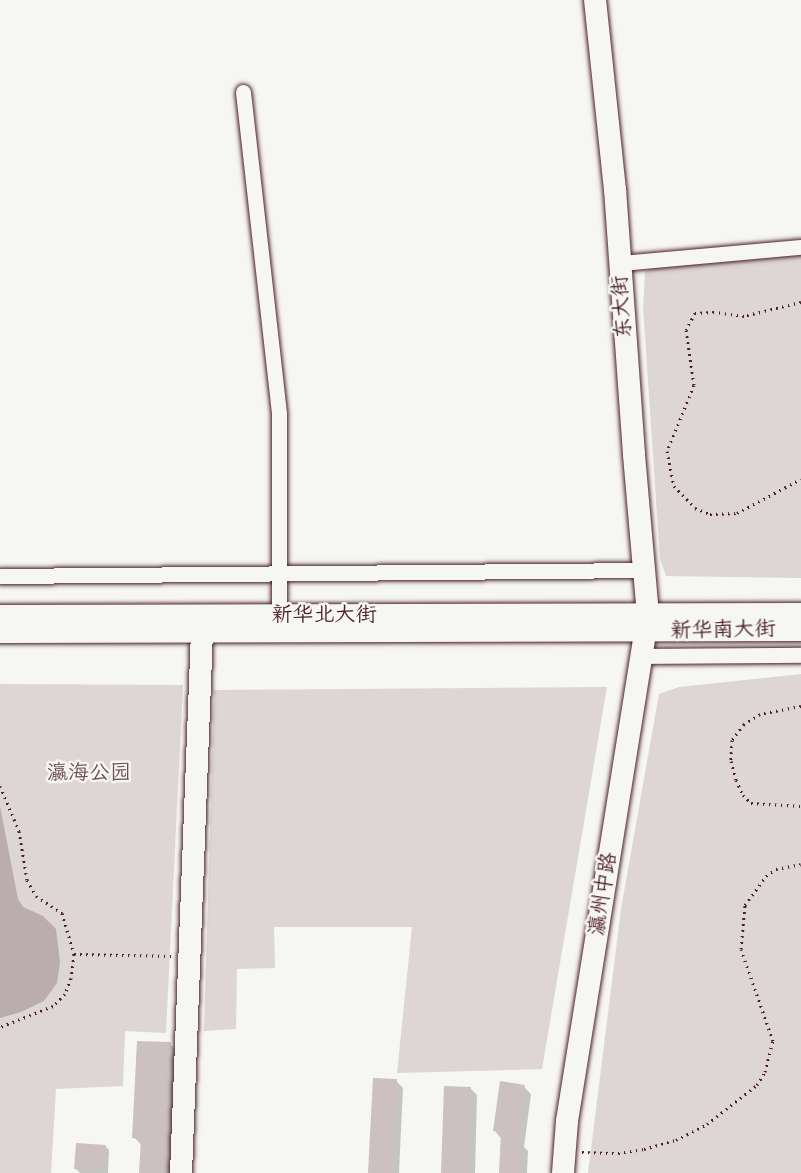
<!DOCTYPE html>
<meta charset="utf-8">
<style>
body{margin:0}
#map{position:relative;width:801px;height:1173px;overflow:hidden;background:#f6f6f2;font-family:"Indie Flower","LXGW WenKai TC",sans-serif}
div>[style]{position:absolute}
.green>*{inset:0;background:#ddd6d5}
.water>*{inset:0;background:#bbadae}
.shadow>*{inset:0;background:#0003}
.building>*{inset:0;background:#ccc1c0}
.path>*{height:3px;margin-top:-1.5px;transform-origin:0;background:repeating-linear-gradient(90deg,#4a1f2b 0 1.5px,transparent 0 6px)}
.roads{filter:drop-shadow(0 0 2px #4a1f2b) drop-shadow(0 0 2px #4a1f2b)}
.street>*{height:15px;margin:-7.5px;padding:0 7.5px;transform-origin:7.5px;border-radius:7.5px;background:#f6f6f2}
.secondary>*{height:22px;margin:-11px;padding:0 11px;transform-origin:11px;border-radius:11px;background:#f6f6f2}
span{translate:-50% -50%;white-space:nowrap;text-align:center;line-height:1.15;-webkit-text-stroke:5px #f6f6f2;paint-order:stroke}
.street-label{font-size:21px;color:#4a1f2b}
.park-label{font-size:21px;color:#6f4d56}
</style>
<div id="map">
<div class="green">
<div style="clip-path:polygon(801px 253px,801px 578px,666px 576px,660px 559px,643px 307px,645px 272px,652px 268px)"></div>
<div style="clip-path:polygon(801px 674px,801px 1173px,588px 1173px,621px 909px,659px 694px,679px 687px)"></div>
<div style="clip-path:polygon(0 684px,183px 685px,166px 1033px,125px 1031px,123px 1086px,56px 1089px,51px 1173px,0 1173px)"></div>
<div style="clip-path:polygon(607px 687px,542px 1069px,397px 1073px,412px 927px,274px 927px,275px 968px,237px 969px,236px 1029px,204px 1031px,214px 690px)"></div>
</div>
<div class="water">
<div style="clip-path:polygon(0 806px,18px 899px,23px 907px,43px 916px,56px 929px,60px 962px,57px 983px,44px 1001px,21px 1012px,0 1018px)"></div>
</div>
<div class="shadow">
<div style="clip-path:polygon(170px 1044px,178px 1052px,172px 1173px,141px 1173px,142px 1146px,134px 1137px)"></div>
<div style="clip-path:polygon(396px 1081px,403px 1088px,399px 1173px,370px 1173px)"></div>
<div style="clip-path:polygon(524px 1087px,531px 1094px,524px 1147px,528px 1151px,527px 1173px,500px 1173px,501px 1138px,494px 1130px)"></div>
<div style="clip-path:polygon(470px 1088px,477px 1095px,475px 1173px,443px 1173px)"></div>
<div style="clip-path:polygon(105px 1146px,109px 1150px,108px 1173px,80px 1173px,76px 1169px)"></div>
</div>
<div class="building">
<div style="clip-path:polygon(137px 1041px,171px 1042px,165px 1173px,139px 1173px,141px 1139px,132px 1138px)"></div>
<div style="clip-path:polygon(373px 1078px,397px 1079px,392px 1173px,368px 1173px)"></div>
<div style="clip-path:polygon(500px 1081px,525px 1085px,517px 1142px,521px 1143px,520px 1173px,499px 1173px,501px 1132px,493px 1131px)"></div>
<div style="clip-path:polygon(444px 1086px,471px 1087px,467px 1173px,441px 1173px)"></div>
<div style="clip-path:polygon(76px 1143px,106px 1145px,105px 1171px,74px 1169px)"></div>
</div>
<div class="path">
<div style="left:801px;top:302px;width:59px;rotate:166.2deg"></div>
<div style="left:744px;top:316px;width:30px;rotate:-172deg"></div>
<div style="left:714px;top:312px;width:19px;rotate:177deg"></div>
<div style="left:695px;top:313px;width:19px;rotate:118deg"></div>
<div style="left:686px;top:330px;width:56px;rotate:81.7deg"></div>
<div style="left:694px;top:385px;width:71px;rotate:112.2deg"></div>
<div style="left:667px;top:451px;width:36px;rotate:79deg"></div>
<div style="left:674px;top:486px;width:30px;rotate:46deg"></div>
<div style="left:695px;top:508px;width:16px;rotate:22deg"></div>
<div style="left:710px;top:514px;width:27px;rotate:-2deg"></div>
<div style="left:737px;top:513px;width:72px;rotate:-28deg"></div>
<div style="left:801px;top:706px;width:42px;rotate:169deg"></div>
<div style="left:760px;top:714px;width:19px;rotate:148deg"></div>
<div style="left:744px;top:724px;width:20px;rotate:127deg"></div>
<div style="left:732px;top:740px;width:21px;rotate:93deg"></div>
<div style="left:731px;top:761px;width:20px;rotate:75deg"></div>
<div style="left:736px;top:780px;width:17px;rotate:65deg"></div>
<div style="left:743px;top:795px;width:11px;rotate:45deg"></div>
<div style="left:751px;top:803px;width:50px;rotate:3.4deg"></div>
<div style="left:0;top:786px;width:49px;rotate:67.1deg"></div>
<div style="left:19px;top:831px;width:50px;rotate:80.7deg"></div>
<div style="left:27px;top:880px;width:18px;rotate:61deg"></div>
<div style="left:36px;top:896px;width:31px;rotate:33deg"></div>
<div style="left:62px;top:913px;width:43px;rotate:73.7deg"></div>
<div style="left:74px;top:954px;width:24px;rotate:97deg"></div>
<div style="left:71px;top:978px;width:17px;rotate:111deg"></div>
<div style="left:65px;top:994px;width:17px;rotate:135deg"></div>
<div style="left:53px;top:1006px;width:57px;rotate:158.4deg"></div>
<div style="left:74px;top:954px;width:97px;rotate:1.2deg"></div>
<div style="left:582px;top:1152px;width:36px;rotate:2deg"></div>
<div style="left:618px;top:1153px;width:26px;rotate:-9deg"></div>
<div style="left:644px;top:1149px;width:33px;rotate:-16deg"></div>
<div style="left:676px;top:1140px;width:35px;rotate:-27deg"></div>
<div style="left:707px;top:1124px;width:63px;rotate:-38deg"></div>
<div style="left:757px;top:1085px;width:15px;rotate:-58deg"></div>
<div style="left:765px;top:1072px;width:32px;rotate:-76deg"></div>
<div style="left:773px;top:1041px;width:97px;rotate:-109.2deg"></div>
<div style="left:741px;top:949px;width:44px;rotate:-84.8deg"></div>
<div style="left:745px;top:905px;width:36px;rotate:-54deg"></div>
<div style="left:766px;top:876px;width:12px;rotate:-35deg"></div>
<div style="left:776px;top:869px;width:25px;rotate:-11deg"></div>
</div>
<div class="roads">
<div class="street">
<div style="left:243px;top:92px;width:324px;rotate:83.6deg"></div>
<div style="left:279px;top:414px;width:202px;rotate:90deg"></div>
<div style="left:620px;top:263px;width:182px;rotate:-5.1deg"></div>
<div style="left:0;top:576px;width:644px;rotate:-0.53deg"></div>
<div style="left:642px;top:656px;width:159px;rotate:-0.4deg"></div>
</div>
<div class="secondary">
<div style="left:0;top:616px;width:801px;rotate:-0.14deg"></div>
<div style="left:0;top:632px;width:801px;rotate:-0.14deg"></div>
<div style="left:181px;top:1173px;width:541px;rotate:-87.78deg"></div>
<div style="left:563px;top:1173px;width:52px;rotate:-85.6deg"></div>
<div style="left:567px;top:1121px;width:512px;rotate:-80.91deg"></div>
<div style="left:648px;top:615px;width:162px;rotate:-95deg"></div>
<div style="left:634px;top:454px;width:265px;rotate:-94.1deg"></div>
<div style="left:615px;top:190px;width:191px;rotate:-96deg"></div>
</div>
</div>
<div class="street-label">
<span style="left:623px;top:307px;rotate:-94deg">东大街</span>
<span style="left:324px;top:616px">新华北大街</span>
<span style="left:723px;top:631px;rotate:-1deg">新华南大街</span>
<span style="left:604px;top:894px;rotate:-81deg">瀛州中路</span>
</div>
<div class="park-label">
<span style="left:89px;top:774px">瀛海公园</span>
</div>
</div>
